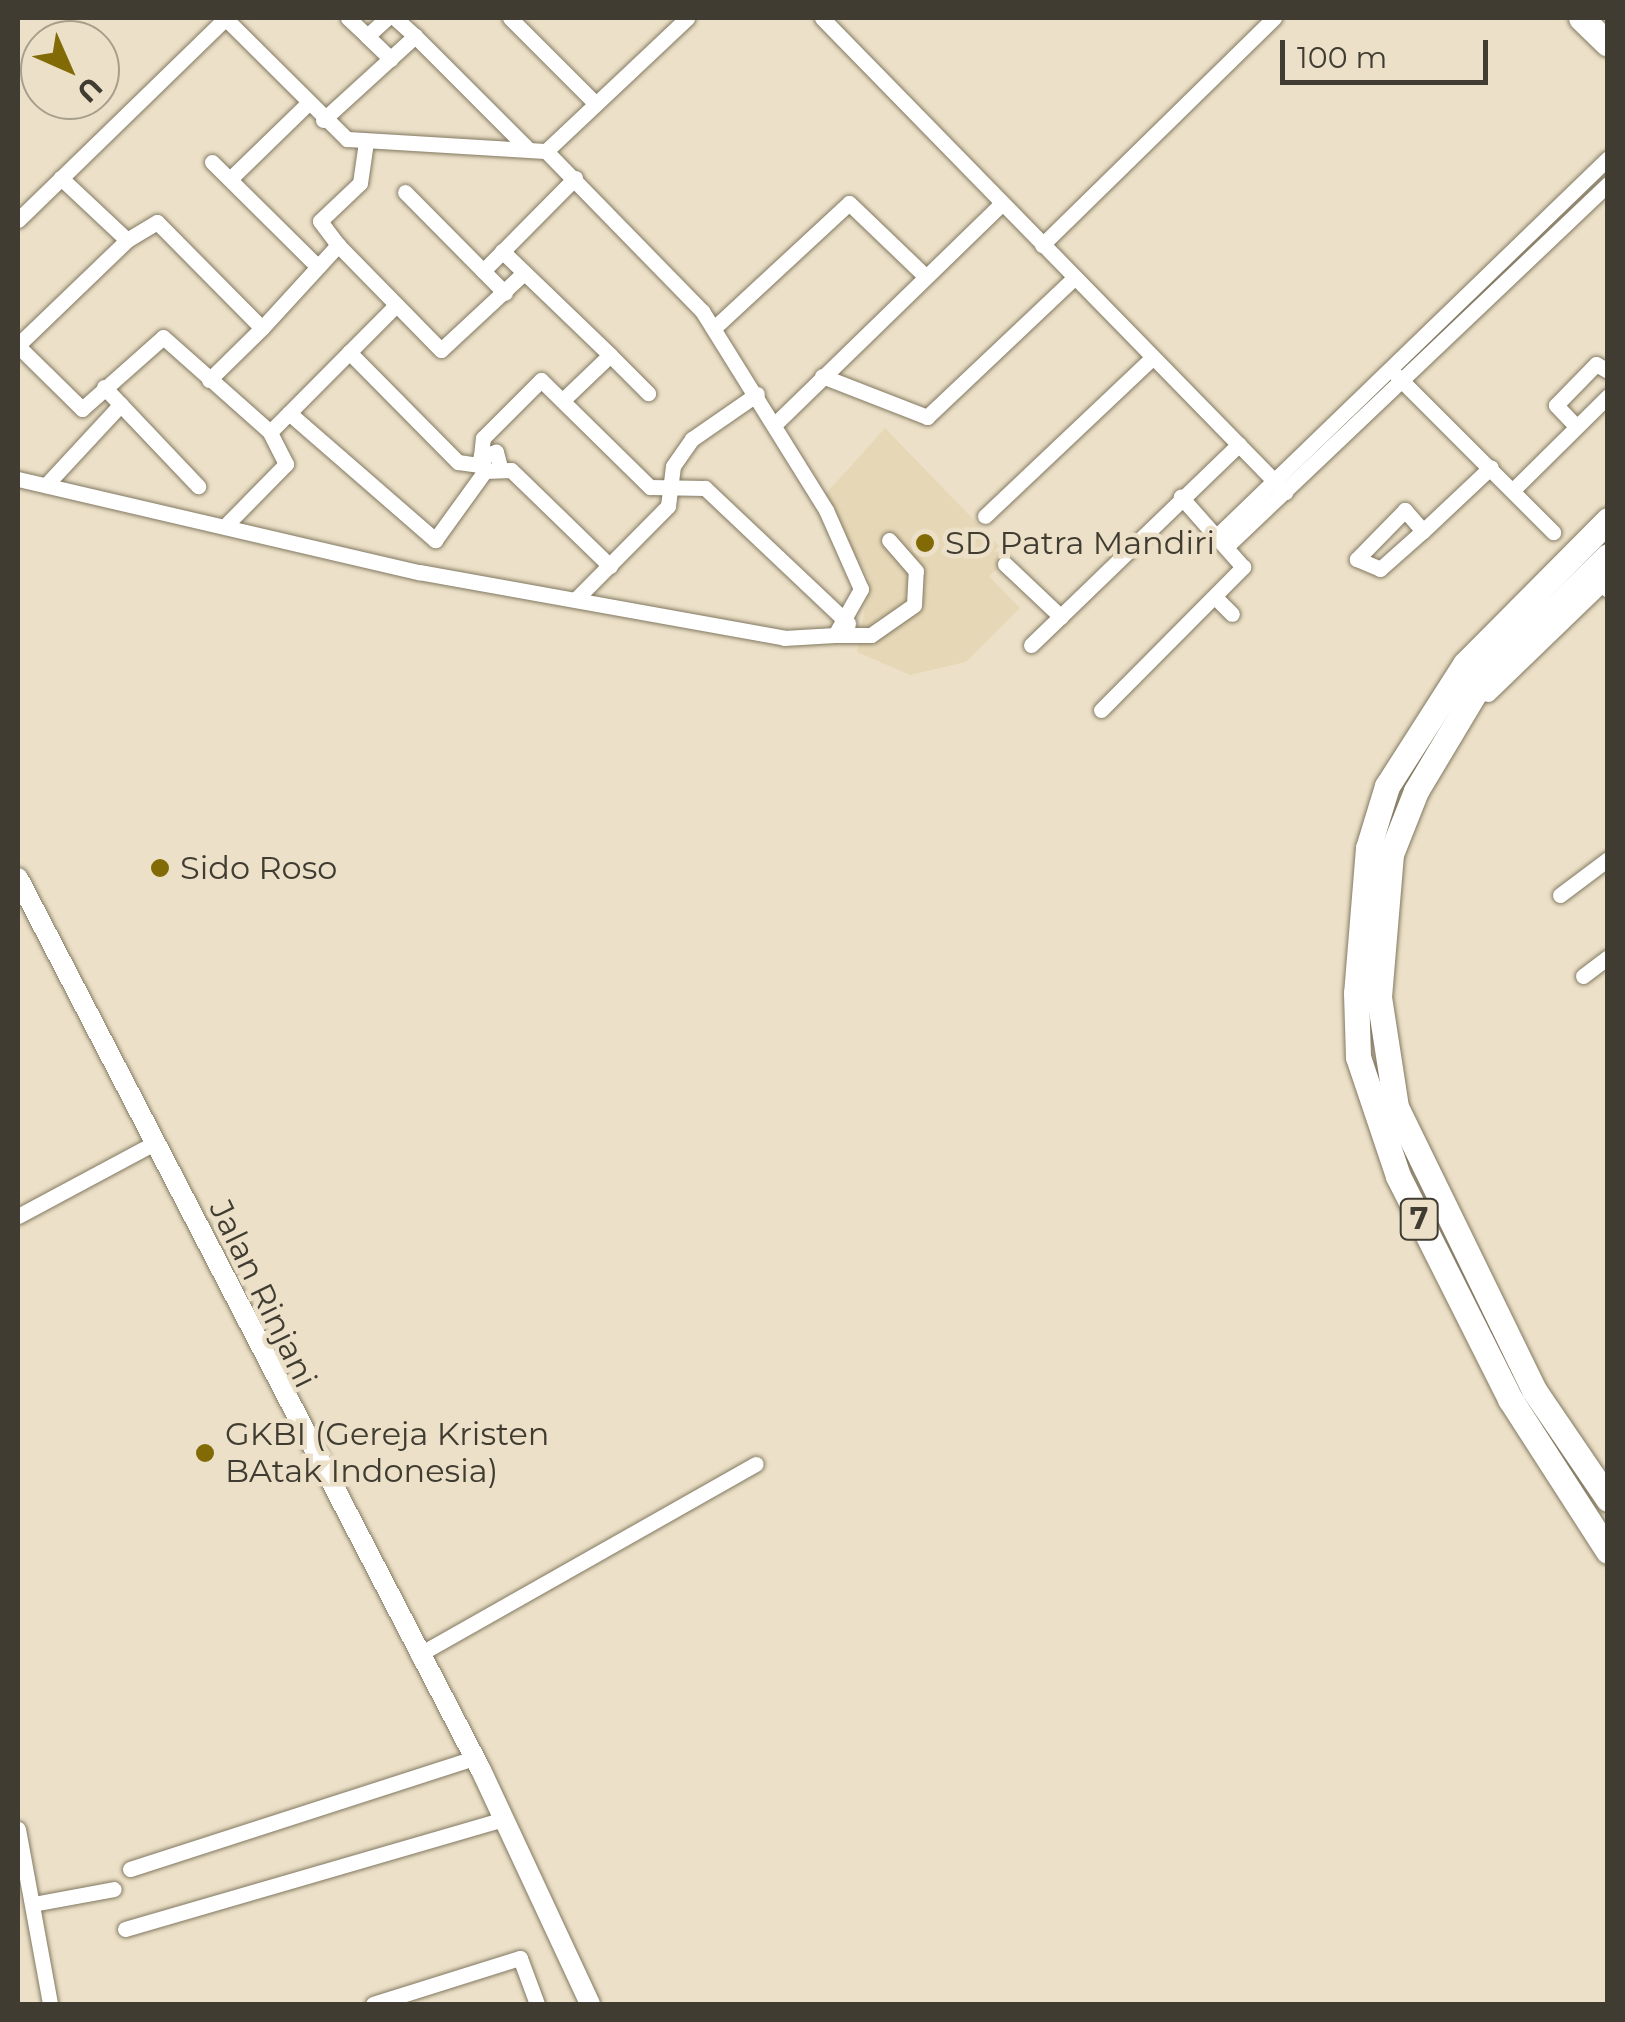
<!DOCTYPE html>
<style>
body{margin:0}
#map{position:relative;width:1625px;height:2022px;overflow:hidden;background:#ece1c8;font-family:Montserrat,sans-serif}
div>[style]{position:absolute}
.built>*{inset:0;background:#e6d8b7}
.roads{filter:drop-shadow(0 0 2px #827861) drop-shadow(0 0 2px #827861)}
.minor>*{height:15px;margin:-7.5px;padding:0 7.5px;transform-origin:7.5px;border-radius:7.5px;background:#fff}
.tertiary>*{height:20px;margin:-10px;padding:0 10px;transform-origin:10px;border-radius:10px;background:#fff}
.trunk>*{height:25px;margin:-12.5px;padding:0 12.5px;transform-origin:12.5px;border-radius:12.5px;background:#fff}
.dots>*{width:28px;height:28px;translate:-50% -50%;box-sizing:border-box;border:5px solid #ece1c8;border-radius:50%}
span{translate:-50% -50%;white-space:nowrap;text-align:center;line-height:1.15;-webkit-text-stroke:9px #ece1c8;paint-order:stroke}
.shield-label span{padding:2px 8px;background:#ece1c8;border:2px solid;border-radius:8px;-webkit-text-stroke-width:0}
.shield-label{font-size:30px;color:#403c32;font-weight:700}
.poi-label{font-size:32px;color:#403c32}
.left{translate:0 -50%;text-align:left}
.street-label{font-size:32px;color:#403c32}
.frame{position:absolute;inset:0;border:20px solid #403c32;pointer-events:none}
.north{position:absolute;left:20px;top:20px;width:100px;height:100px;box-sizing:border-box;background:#ece1c8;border:2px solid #a79f8c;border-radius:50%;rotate:135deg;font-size:28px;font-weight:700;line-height:40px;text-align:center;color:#403c32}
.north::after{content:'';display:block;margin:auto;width:35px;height:45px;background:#826b06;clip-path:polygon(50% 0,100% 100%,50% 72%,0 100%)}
.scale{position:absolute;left:1280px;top:40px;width:208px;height:45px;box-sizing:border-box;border:5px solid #403c32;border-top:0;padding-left:12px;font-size:30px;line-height:35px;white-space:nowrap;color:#403c32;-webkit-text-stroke:8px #ece1c8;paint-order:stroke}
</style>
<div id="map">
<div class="built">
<div style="clip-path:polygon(885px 428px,1011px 558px,989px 576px,1020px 608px,966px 662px,910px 675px,857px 652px,870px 580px,822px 498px)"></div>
</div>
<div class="roads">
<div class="minor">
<div style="left:225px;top:18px;width:172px;rotate:44.8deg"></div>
<div style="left:347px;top:139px;width:199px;rotate:3.5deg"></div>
<div style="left:546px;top:151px;width:194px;rotate:-43.3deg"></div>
<div style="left:348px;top:18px;width:26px;rotate:43deg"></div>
<div style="left:387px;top:18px;width:27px;rotate:138deg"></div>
<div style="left:367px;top:36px;width:33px;rotate:44deg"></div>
<div style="left:510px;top:18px;width:117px;rotate:45deg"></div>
<div style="left:822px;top:18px;width:663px;rotate:45.67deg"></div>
<div style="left:415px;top:36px;width:160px;rotate:45deg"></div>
<div style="left:323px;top:120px;width:125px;rotate:-42.4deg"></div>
<div style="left:415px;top:36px;width:27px;rotate:-138deg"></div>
<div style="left:212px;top:162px;width:149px;rotate:44.7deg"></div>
<div style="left:230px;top:179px;width:106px;rotate:-44.2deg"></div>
<div style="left:405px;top:192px;width:142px;rotate:45.3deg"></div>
<div style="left:18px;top:220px;width:290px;rotate:-44.2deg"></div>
<div style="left:127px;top:240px;width:35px;rotate:-31deg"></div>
<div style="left:157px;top:222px;width:149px;rotate:45.3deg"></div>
<div style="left:262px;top:328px;width:113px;rotate:-47.5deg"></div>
<div style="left:338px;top:245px;width:30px;rotate:-127deg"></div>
<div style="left:320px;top:221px;width:55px;rotate:-43.5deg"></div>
<div style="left:360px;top:183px;width:41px;rotate:-81.7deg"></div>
<div style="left:338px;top:245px;width:147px;rotate:45.6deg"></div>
<div style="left:441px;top:350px;width:113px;rotate:-42.9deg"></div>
<div style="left:1042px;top:245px;width:325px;rotate:-44.4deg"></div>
<div style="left:502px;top:251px;width:150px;rotate:43.9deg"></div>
<div style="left:610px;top:355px;width:64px;rotate:136.3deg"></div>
<div style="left:483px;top:271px;width:131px;rotate:-45.3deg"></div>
<div style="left:714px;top:328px;width:184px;rotate:-42.8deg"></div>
<div style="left:849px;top:203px;width:104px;rotate:43.8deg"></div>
<div style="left:18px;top:345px;width:151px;rotate:-43.9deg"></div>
<div style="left:127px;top:240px;width:91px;rotate:-136.8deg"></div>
<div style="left:18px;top:346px;width:90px;rotate:44.5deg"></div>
<div style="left:82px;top:409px;width:108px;rotate:-41.6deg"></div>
<div style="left:163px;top:337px;width:143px;rotate:41.6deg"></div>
<div style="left:349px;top:352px;width:155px;rotate:45.3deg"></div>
<div style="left:458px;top:462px;width:22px;rotate:8deg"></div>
<div style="left:610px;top:355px;width:54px;rotate:45deg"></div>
<div style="left:822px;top:376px;width:113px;rotate:21.3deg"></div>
<div style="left:927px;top:417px;width:201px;rotate:-43.4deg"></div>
<div style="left:1397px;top:376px;width:221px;rotate:45deg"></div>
<div style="left:209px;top:380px;width:74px;rotate:-44.5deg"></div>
<div style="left:104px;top:387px;width:137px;rotate:46.5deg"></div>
<div style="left:289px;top:413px;width:194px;rotate:41deg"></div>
<div style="left:435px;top:540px;width:85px;rotate:-54.1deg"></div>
<div style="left:775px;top:424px;width:317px;rotate:-44.2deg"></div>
<div style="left:1576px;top:426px;width:29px;rotate:-134deg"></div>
<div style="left:1556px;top:405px;width:57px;rotate:-45.7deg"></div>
<div style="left:1596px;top:364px;width:14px;rotate:30deg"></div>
<div style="left:481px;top:456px;width:18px;rotate:-84deg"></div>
<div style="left:483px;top:438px;width:82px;rotate:-45deg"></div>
<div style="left:541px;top:380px;width:153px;rotate:44.5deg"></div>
<div style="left:650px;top:487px;width:55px;rotate:1deg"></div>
<div style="left:705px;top:488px;width:197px;rotate:43.4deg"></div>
<div style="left:500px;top:467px;width:16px;rotate:-105deg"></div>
<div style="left:496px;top:452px;width:16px;rotate:165deg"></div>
<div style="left:481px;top:456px;width:16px;rotate:75deg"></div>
<div style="left:485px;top:471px;width:26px;rotate:-2deg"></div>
<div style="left:511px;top:470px;width:138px;rotate:44.1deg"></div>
<div style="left:18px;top:479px;width:412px;rotate:13.1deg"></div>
<div style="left:419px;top:572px;width:371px;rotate:10.2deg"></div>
<div style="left:784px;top:638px;width:51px;rotate:-3.4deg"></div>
<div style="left:835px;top:635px;width:53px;rotate:-60.5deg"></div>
<div style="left:861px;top:589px;width:86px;rotate:-113.9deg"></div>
<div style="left:826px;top:510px;width:234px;rotate:-121.9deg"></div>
<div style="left:702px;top:311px;width:223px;rotate:-134.3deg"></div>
<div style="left:46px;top:485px;width:110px;rotate:-47.2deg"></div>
<div style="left:1513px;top:490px;width:134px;rotate:-44.7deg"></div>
<div style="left:985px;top:516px;width:230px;rotate:-43.4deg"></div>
<div style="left:228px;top:523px;width:83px;rotate:-45.5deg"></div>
<div style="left:286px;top:464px;width:36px;rotate:-117deg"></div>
<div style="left:270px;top:432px;width:179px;rotate:-45.2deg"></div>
<div style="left:1423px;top:531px;width:28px;rotate:-131deg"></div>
<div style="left:1405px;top:510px;width:69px;rotate:134.4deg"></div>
<div style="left:1357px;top:559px;width:25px;rotate:23deg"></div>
<div style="left:1380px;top:569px;width:57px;rotate:-41.5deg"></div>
<div style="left:1423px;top:531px;width:93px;rotate:-43.3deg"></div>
<div style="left:1218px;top:535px;width:542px;rotate:-44.03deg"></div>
<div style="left:1229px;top:544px;width:523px;rotate:-43.53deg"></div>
<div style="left:1005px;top:564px;width:77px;rotate:43.4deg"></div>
<div style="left:576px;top:599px;width:131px;rotate:-45.3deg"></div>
<div style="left:668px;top:506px;width:40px;rotate:-82.9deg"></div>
<div style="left:673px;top:466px;width:33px;rotate:-55deg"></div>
<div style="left:692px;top:439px;width:79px;rotate:-34.7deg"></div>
<div style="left:1217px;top:599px;width:21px;rotate:45deg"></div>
<div style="left:835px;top:635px;width:36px"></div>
<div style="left:871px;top:635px;width:52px;rotate:-34.9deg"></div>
<div style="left:914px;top:605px;width:34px;rotate:-87deg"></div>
<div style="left:916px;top:571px;width:41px;rotate:-131.1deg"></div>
<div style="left:1031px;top:645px;width:289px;rotate:-44deg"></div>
<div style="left:1488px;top:694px;width:158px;rotate:-44deg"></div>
<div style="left:1602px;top:584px;width:8px;rotate:45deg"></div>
<div style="left:1101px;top:710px;width:202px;rotate:-45.2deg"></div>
<div style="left:1243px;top:567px;width:94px;rotate:-131.5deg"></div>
<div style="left:1560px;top:895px;width:60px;rotate:-36.9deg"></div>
<div style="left:1583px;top:976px;width:31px;rotate:-37deg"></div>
<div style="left:18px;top:1216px;width:157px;rotate:-28.2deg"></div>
<div style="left:418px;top:1655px;width:388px;rotate:-29.5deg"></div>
<div style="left:18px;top:1829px;width:178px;rotate:79.6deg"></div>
<div style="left:130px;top:1869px;width:361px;rotate:-17.9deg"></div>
<div style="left:33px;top:1904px;width:82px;rotate:-10.5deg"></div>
<div style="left:125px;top:1929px;width:394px;rotate:-16.2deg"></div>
<div style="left:373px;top:2004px;width:154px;rotate:-17.4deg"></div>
<div style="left:520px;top:1958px;width:49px;rotate:69.7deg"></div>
</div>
<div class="tertiary">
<div style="left:18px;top:878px;width:1005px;rotate:62.57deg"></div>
<div style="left:481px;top:1770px;width:258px;rotate:65deg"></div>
</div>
<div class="trunk">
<div style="left:1581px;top:18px;width:37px;rotate:44deg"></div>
<div style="left:1608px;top:520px;width:203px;rotate:134.8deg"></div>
<div style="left:1465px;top:664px;width:145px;rotate:122.6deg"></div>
<div style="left:1387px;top:786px;width:65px;rotate:107deg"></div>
<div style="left:1368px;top:848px;width:145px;rotate:94.7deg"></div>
<div style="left:1356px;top:993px;width:64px;rotate:88.2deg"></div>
<div style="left:1358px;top:1057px;width:126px;rotate:71.4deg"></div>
<div style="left:1398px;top:1176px;width:250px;rotate:63.3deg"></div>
<div style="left:1510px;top:1399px;width:181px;rotate:57.2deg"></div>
<div style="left:1608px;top:556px;width:175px;rotate:135.5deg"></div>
<div style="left:1483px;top:679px;width:131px;rotate:120.9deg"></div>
<div style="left:1416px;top:791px;width:68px;rotate:111.6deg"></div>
<div style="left:1391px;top:854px;width:144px;rotate:94.8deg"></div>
<div style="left:1379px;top:997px;width:111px;rotate:81.2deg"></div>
<div style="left:1396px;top:1107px;width:315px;rotate:64deg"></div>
<div style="left:1534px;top:1390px;width:132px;rotate:55.8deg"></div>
</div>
</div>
<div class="dots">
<div style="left:925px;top:543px;background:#826b06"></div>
<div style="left:160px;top:868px;background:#826b06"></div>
<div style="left:205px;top:1453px;background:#826b06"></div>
</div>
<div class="shield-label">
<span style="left:1419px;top:1219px">7</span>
</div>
<div class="poi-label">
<span class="left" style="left:945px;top:543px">SD Patra Mandiri</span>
<span class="left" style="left:180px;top:868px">Sido Roso</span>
<span class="left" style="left:225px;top:1453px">GKBI (Gereja Kristen<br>BAtak Indonesia)</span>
</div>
<div class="street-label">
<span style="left:263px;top:1294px;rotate:64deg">Jalan Rinjani</span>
</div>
<div class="frame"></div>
<div class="north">U</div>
<div class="scale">100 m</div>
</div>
